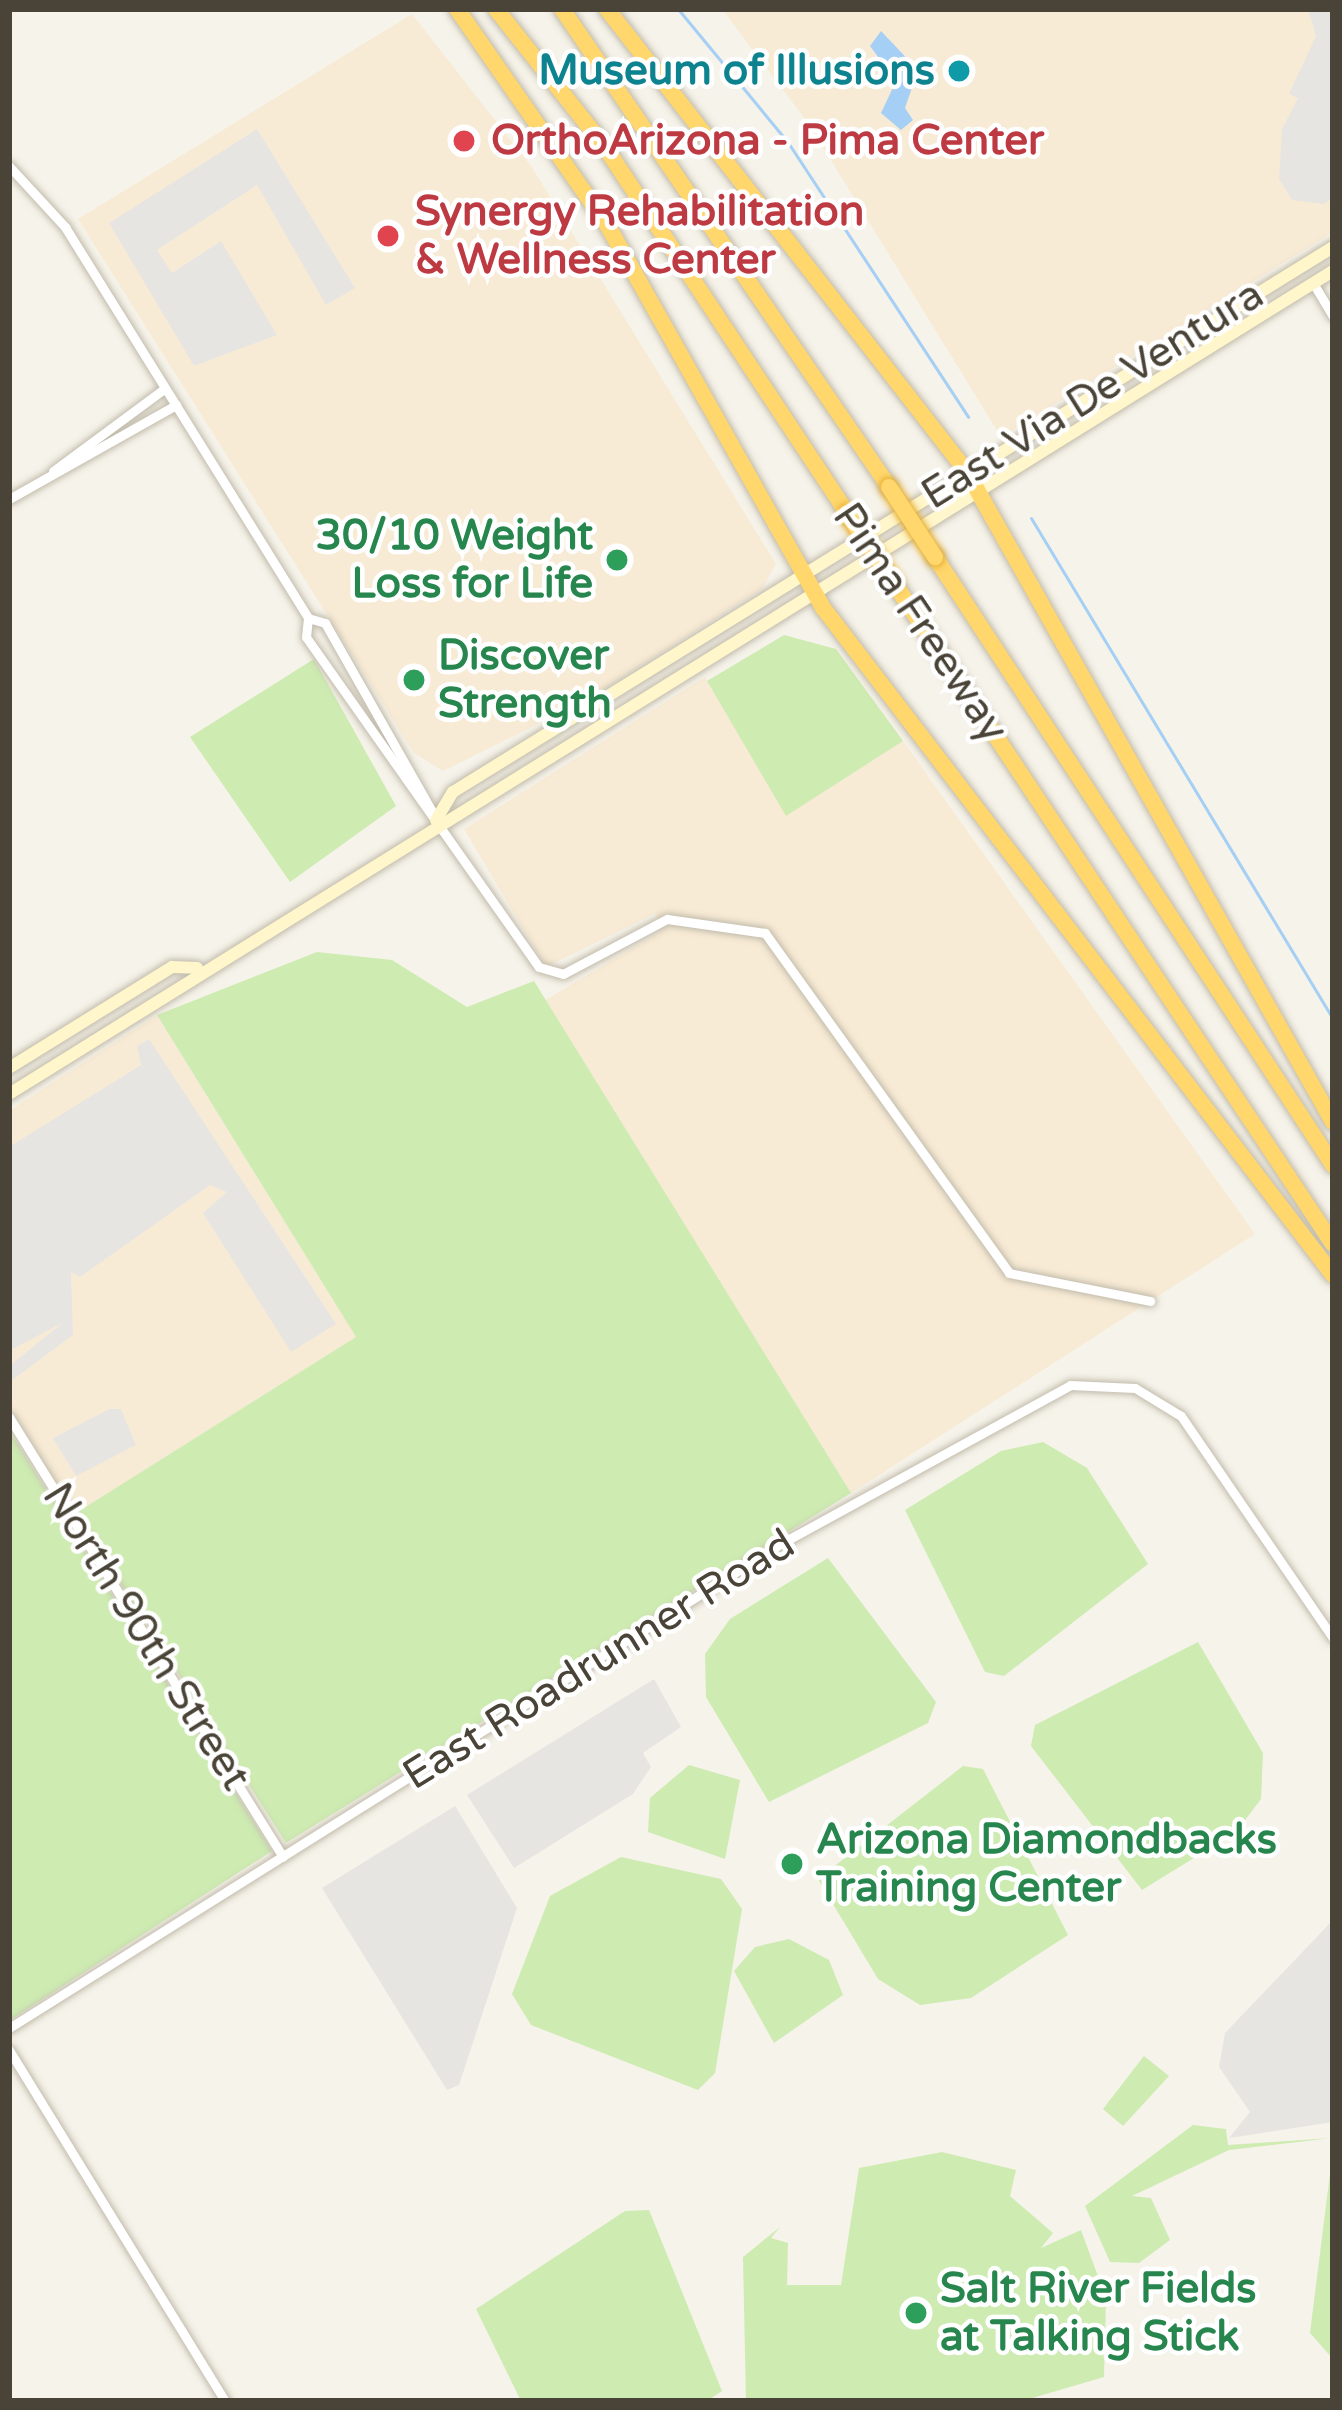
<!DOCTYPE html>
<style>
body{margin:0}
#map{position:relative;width:1342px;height:2410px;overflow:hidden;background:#f6f3ea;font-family:"Varela Round",sans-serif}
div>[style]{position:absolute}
.commercial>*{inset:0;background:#f8ebd5}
.green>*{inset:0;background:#ceebb2}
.parking>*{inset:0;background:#e7e5e2}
.water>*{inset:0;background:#a5cff4}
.stream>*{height:3px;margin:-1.5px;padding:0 1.5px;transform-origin:1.5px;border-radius:1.5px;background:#a5cff4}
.roads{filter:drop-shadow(0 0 3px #c2bcac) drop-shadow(0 0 3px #c2bcac)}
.street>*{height:9px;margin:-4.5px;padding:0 4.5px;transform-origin:4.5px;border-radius:4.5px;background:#fff}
.secondary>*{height:12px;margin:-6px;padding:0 6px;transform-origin:6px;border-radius:6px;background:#fff6cb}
.highway>*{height:16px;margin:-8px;padding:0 8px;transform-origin:8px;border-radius:8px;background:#ffd76c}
.bridges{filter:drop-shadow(0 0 3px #e5af35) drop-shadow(0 0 3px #e5af35)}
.highway-bridge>*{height:16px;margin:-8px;padding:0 8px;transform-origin:8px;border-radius:8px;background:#ffd76c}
.dots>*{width:33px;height:33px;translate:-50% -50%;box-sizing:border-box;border:6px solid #fff;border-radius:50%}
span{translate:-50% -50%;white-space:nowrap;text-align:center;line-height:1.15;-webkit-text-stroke:9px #fff;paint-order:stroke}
.culture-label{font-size:42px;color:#0d838f;font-weight:700}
.right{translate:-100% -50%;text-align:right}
.health-label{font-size:42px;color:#be3a42;font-weight:700}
.left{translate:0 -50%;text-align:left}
.street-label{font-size:42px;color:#4a4438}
.leisure-label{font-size:42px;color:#27864d;font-weight:700}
.frame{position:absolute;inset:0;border:12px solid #4a4438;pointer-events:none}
</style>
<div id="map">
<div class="commercial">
<div style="clip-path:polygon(722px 9px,1333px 9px,1333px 232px,1001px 437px,808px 123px)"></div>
<div style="clip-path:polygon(412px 14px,531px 166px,776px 564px,762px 589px,588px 699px,443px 771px,414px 753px,78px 219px)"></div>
<div style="clip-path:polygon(705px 677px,786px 815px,903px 741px,1255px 1234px,851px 1493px,542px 1002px,661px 931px,656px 913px,546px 967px,464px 829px)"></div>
<div style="clip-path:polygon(157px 1015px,356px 1337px,76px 1513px,9px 1406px,9px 1111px)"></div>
</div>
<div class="green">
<div style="clip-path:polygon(784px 635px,836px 649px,903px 741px,786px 816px,707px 681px)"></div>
<div style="clip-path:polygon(314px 659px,396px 806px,290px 882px,190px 737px)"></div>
<div style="clip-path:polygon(317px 952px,392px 960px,467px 1007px,534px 981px,851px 1493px,286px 1843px,76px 1513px,356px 1337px,157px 1015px)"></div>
<div style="clip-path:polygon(9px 1430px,272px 1851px,9px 2021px)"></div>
<div style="clip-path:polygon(1043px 1442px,1087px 1468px,1148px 1564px,1004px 1676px,985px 1672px,905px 1510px,1001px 1451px)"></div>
<div style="clip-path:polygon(828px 1558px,936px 1702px,928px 1723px,769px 1802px,706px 1697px,705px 1654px,730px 1619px)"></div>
<div style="clip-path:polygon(1198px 1642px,1263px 1753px,1261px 1799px,1236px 1832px,1142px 1890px,1031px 1746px,1035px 1725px)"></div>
<div style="clip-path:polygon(689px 1765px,740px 1780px,725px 1859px,648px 1832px,650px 1798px)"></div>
<div style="clip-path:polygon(963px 1766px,983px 1769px,1068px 1935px,971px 1998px,920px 2005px,878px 1979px,818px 1879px)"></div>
<div style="clip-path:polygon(621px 1857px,721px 1879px,742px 1909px,715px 2073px,698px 2090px,531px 2025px,512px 1994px,550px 1896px)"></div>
<div style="clip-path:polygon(789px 1939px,829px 1960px,843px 1995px,774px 2043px,734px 1971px,755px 1947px)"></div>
<div style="clip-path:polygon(1144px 2056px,1169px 2076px,1123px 2126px,1103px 2109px)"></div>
<div style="clip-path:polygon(1193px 2125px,1226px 2129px,1228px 2145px,1332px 2138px,1229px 2150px,1132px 2196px,1151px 2198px,1170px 2240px,1139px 2263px,1110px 2262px,1085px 2206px)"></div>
<div style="clip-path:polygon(1333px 2150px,1333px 2359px,1310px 2333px)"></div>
<div style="clip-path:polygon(942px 2152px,1016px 2170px,1010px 2196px,1053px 2233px,1041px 2248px,1081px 2230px,1106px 2298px,1104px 2377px,1022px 2401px,746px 2401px,743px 2257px,780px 2227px,771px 2238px,788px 2243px,787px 2285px,841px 2285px,859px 2168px)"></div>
<div style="clip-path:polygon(649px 2210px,722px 2391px,707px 2401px,521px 2401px,476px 2309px,625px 2211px)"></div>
</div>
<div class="parking">
<div style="clip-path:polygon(1308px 9px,1333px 9px,1333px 198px,1324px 204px,1292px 200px,1279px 179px,1282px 129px,1298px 98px,1289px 94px,1316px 36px)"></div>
<div style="clip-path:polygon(257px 129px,355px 288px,326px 305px,257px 185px,157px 250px,172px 273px,221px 241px,277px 335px,194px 366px,109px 223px)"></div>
<div style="clip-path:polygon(149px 1039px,336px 1324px,291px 1352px,203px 1213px,227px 1192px,210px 1185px,80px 1277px,71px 1272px,73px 1335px,11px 1381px,9px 1366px,64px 1322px,9px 1351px,9px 1147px,141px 1065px,137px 1046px)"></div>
<div style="clip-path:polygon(110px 1409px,121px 1409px,136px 1445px,76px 1476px,53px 1438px)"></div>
<div style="clip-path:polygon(654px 1679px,681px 1727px,643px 1753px,651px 1767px,633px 1794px,514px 1868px,467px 1795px)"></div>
<div style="clip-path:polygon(455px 1806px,517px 1908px,459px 2085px,447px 2090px,322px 1888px)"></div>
<div style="clip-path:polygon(1333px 1920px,1333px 2122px,1229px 2138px,1250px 2112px,1219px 2067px,1225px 2033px)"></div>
</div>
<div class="water">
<div style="clip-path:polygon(881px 31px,918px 70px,905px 108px,913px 120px,901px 130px,881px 113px,896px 81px,870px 46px)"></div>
</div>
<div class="stream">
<div style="left:678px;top:9px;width:171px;rotate:50.5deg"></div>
<div style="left:787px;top:141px;width:330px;rotate:56.7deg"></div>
<div style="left:1031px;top:518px;width:585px;rotate:58.92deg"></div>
</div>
<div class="roads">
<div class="street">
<div style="left:9px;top:166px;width:83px;rotate:47.4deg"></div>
<div style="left:65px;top:227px;width:460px;rotate:58.1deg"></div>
<div style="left:308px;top:618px;width:19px;rotate:96deg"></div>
<div style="left:306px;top:637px;width:404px;rotate:54.8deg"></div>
<div style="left:539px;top:967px;width:25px;rotate:16deg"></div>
<div style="left:563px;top:974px;width:118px;rotate:-27.9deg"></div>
<div style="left:667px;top:919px;width:99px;rotate:8.1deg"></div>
<div style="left:765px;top:933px;width:418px;rotate:54.3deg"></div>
<div style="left:1009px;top:1273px;width:144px;rotate:11.2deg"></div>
<div style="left:1313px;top:283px;width:39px;rotate:59deg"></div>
<div style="left:53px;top:471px;width:139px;rotate:-36.5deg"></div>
<div style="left:9px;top:499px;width:192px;rotate:-29.4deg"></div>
<div style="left:308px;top:618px;width:18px;rotate:16deg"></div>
<div style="left:325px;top:623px;width:221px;rotate:60.4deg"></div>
<div style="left:9px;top:1417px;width:518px;rotate:58.09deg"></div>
<div style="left:9px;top:2028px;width:913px;rotate:-32.11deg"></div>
<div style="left:782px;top:1543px;width:328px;rotate:-28.7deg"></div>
<div style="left:1070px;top:1385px;width:65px;rotate:2.6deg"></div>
<div style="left:1135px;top:1388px;width:54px;rotate:31.3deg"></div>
<div style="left:1181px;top:1416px;width:269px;rotate:55.6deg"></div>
<div style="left:9px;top:2050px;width:412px;rotate:58.4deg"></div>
</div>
<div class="secondary">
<div style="left:436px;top:820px;width:33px;rotate:-59deg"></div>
<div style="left:453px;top:792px;width:1035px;rotate:-31.77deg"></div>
<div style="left:9px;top:1068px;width:192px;rotate:-31.8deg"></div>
<div style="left:172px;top:967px;width:25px;rotate:2deg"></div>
<div style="left:9px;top:1094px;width:1559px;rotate:-31.87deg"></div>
</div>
<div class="highway">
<div style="left:457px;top:9px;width:267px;rotate:55.2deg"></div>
<div style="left:609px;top:228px;width:437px;rotate:60.6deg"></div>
<div style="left:824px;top:609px;width:838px;rotate:52.61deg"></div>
<div style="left:496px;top:9px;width:176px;rotate:51.7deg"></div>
<div style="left:605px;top:147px;width:439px;rotate:56.5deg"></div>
<div style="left:562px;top:9px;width:579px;rotate:55.62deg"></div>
<div style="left:607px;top:9px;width:586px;rotate:52.13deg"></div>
<div style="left:967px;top:472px;width:746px;rotate:60.62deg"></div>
<div style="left:935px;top:557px;width:727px;rotate:56.79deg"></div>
<div style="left:894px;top:583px;width:793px;rotate:56.41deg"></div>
</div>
</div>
<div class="bridges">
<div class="highway-bridge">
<div style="left:889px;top:487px;width:84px;rotate:56.7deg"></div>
<div style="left:847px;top:513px;width:84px;rotate:56.1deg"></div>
</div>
</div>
<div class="dots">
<div style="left:959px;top:71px;background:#0f9aa8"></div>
<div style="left:464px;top:141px;background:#e0444e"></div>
<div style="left:388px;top:236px;background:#e0444e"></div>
<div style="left:617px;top:560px;background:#2e9e5b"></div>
<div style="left:414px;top:680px;background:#2e9e5b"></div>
<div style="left:792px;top:1864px;background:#2e9e5b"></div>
<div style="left:916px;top:2313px;background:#2e9e5b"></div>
</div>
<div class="culture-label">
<span class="right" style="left:935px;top:71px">Museum of Illusions</span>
</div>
<div class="health-label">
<span class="left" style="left:491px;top:141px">OrthoArizona - Pima Center</span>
<span class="left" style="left:415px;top:236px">Synergy Rehabilitation<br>&amp; Wellness Center</span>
</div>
<div class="street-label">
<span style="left:1093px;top:395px;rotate:-32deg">East Via De Ventura</span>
<span style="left:920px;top:623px;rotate:56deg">Pima Freeway</span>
<span style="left:146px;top:1637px;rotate:58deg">North 90th Street</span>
<span style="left:599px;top:1660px;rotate:-32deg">East Roadrunner Road</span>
</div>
<div class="leisure-label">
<span class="right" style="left:593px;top:560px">30/10 Weight<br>Loss for Life</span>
<span class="left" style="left:438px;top:680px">Discover<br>Strength</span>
<span class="left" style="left:816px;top:1864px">Arizona Diamondbacks<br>Training Center</span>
<span class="left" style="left:940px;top:2313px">Salt River Fields<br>at Talking Stick</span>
</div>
<div class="frame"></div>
</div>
